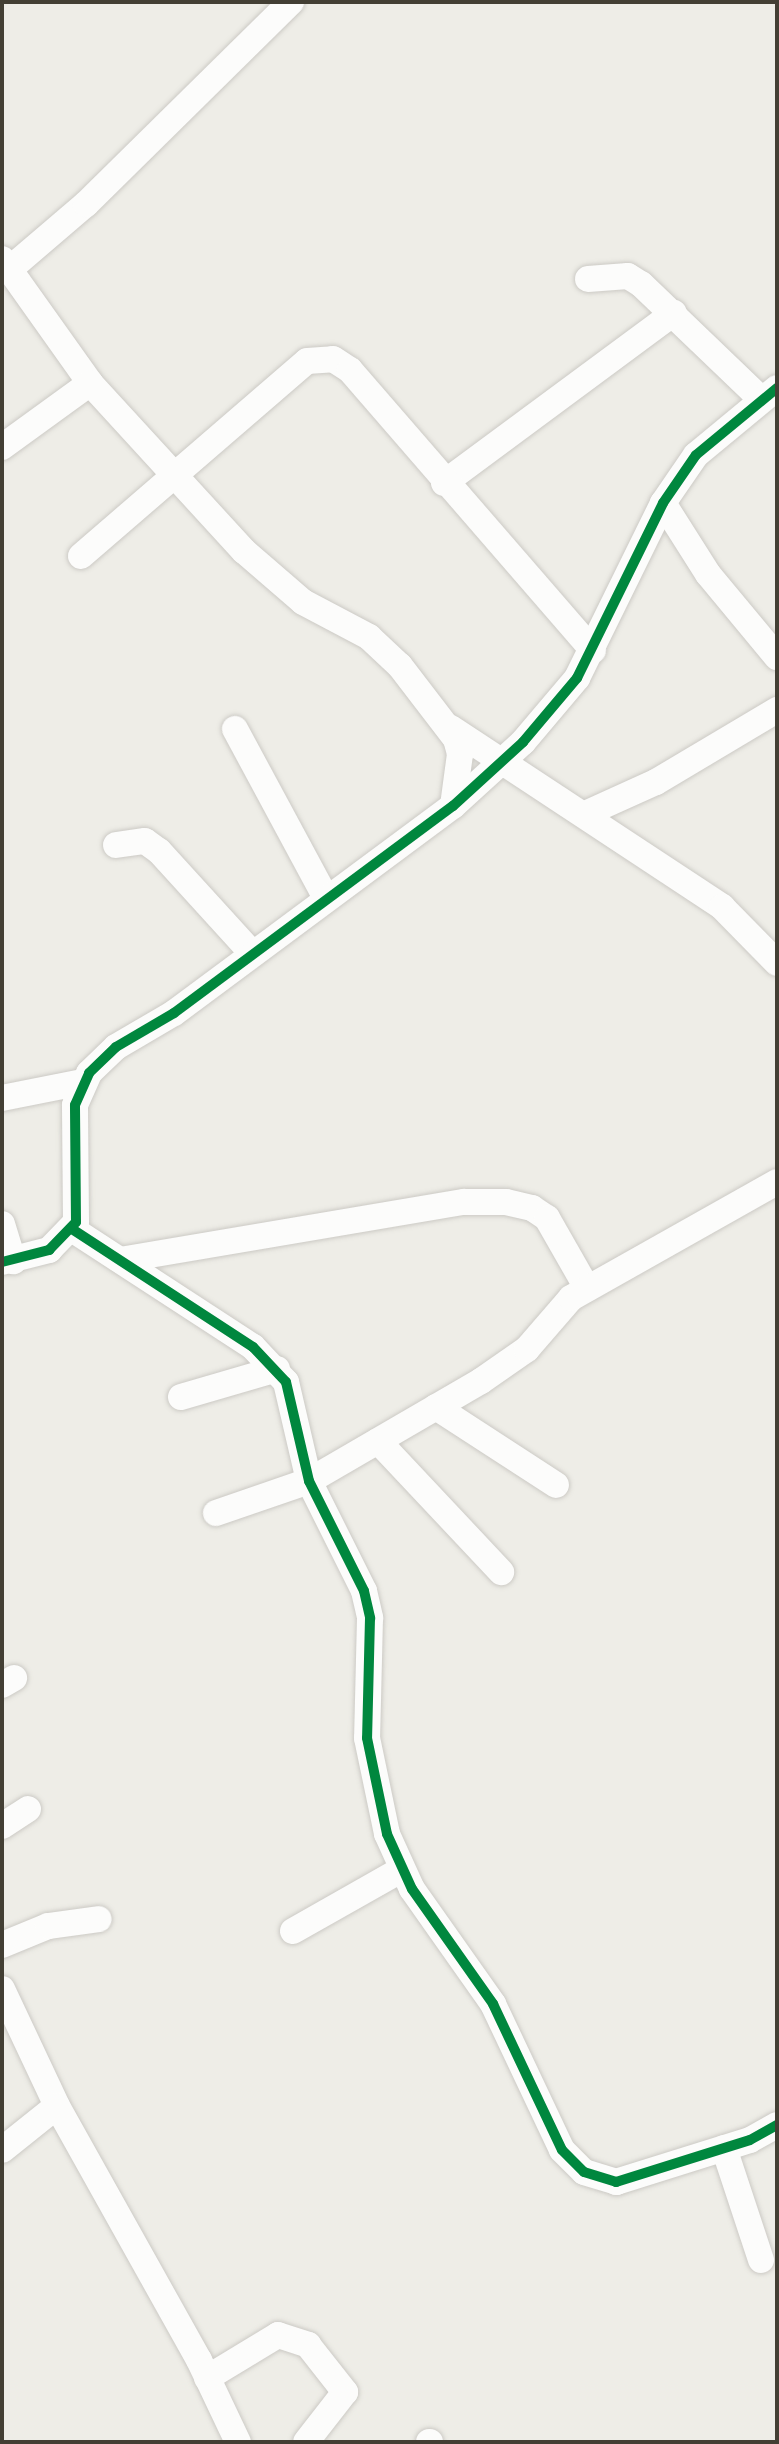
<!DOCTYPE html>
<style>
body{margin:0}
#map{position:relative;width:779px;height:2444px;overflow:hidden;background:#eeede7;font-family:Arial,sans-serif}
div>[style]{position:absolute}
.roads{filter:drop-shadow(0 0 2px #cccac5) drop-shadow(0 0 2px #cccac5)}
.minor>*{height:26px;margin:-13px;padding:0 13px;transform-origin:13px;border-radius:13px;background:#fcfcfb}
.cycleway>*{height:10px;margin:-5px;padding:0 5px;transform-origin:5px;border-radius:5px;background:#00873e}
span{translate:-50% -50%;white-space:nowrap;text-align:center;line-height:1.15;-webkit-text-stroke:6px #fff;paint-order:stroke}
.frame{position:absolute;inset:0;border:4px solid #433f34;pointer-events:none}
</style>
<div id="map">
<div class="roads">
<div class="minor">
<div style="left:2px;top:259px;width:152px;rotate:54.6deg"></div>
<div style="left:90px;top:383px;width:228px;rotate:47.5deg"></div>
<div style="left:244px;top:551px;width:78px;rotate:40.8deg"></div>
<div style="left:303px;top:602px;width:75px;rotate:27.9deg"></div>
<div style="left:369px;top:637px;width:42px;rotate:43.1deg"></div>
<div style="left:400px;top:666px;width:92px;rotate:52.5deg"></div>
<div style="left:456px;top:739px;width:16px;rotate:75deg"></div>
<div style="left:460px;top:754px;width:52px;rotate:97.7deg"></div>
<div style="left:11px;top:268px;width:99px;rotate:-40.5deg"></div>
<div style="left:86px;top:204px;width:288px;rotate:-44.6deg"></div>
<div style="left:588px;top:279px;width:40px;rotate:-4.3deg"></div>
<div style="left:628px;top:276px;width:15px;rotate:32deg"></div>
<div style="left:641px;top:284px;width:166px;rotate:43.8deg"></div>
<div style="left:2px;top:447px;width:109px;rotate:-36deg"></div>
<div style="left:444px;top:483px;width:286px;rotate:-36.5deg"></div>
<div style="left:663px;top:503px;width:84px;rotate:57.6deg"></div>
<div style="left:708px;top:574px;width:108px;rotate:50.3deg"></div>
<div style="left:81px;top:556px;width:298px;rotate:-40.8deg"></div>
<div style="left:307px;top:361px;width:26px;rotate:-4deg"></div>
<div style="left:333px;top:359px;width:20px;rotate:33deg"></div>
<div style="left:350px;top:370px;width:371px;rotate:49.1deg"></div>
<div style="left:451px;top:728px;width:325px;rotate:33.4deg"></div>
<div style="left:722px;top:907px;width:78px;rotate:45.5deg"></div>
<div style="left:235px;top:729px;width:192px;rotate:61.7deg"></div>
<div style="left:585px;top:814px;width:78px;rotate:-24.3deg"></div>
<div style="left:656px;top:782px;width:141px;rotate:-30.8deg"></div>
<div style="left:116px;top:845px;width:29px;rotate:-8deg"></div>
<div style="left:145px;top:841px;width:17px;rotate:36deg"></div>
<div style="left:159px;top:851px;width:137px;rotate:47.7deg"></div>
<div style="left:2px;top:1098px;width:82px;rotate:-11.3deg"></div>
<div style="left:2px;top:1224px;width:39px;rotate:73deg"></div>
<div style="left:72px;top:1229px;width:216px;rotate:33.1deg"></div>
<div style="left:253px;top:1347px;width:48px;rotate:46.7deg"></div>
<div style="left:286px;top:1382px;width:102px;rotate:76.9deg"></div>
<div style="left:309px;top:1481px;width:123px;rotate:63.4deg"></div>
<div style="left:364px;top:1591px;width:28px;rotate:77deg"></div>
<div style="left:370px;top:1618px;width:120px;rotate:91.4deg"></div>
<div style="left:367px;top:1738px;width:98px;rotate:78.2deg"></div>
<div style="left:387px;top:1834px;width:60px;rotate:65.6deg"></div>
<div style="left:412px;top:1889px;width:141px;rotate:54.8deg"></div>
<div style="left:493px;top:2004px;width:161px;rotate:64.7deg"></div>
<div style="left:562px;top:2150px;width:31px;rotate:45deg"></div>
<div style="left:584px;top:2172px;width:34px;rotate:17deg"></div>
<div style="left:616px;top:2182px;width:140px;rotate:-17.4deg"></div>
<div style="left:750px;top:2140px;width:31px;rotate:-29deg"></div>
<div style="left:120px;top:1260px;width:349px;rotate:-9.6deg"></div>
<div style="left:464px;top:1202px;width:42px"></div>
<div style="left:506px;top:1202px;width:27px;rotate:13deg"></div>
<div style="left:532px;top:1208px;width:18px;rotate:34deg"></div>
<div style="left:547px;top:1218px;width:81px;rotate:60.3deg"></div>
<div style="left:2px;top:1262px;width:49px;rotate:-14.3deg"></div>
<div style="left:49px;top:1250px;width:39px;rotate:-46deg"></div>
<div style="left:76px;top:1222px;width:117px;rotate:-90.5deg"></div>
<div style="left:75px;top:1105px;width:35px;rotate:-66deg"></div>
<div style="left:89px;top:1073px;width:37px;rotate:-44deg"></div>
<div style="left:116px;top:1047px;width:67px;rotate:-30.4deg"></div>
<div style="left:174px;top:1013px;width:347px;rotate:-36.6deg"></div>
<div style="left:453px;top:806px;width:95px;rotate:-42.4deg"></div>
<div style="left:523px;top:742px;width:84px;rotate:-49.8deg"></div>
<div style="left:577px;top:678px;width:195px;rotate:-63.8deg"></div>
<div style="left:663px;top:503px;width:58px;rotate:-55.5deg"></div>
<div style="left:696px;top:455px;width:105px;rotate:-39.6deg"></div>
<div style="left:181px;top:1397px;width:100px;rotate:-16.3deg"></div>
<div style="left:436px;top:1407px;width:143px;rotate:33deg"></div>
<div style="left:378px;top:1441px;width:180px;rotate:46.8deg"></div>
<div style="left:216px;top:1513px;width:98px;rotate:-19deg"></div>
<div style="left:309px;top:1481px;width:199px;rotate:-30.2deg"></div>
<div style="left:481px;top:1381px;width:56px;rotate:-34.8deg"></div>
<div style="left:527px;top:1349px;width:67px;rotate:-49.2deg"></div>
<div style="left:571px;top:1298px;width:236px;rotate:-29.4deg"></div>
<div style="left:2px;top:1685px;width:14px;rotate:-30deg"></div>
<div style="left:2px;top:1826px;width:31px;rotate:-33deg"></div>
<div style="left:293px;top:1931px;width:124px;rotate:-29.5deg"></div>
<div style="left:2px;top:1945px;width:50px;rotate:-22.4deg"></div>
<div style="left:48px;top:1926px;width:51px;rotate:-7.8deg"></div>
<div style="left:2px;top:1989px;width:129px;rotate:64.8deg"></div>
<div style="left:57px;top:2106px;width:291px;rotate:60.8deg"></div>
<div style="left:199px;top:2360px;width:91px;rotate:64.6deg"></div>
<div style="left:724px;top:2148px;width:118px;rotate:71.7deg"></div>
<div style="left:2px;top:2150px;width:70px;rotate:-38.7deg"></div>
<div style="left:207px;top:2378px;width:83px;rotate:-31.2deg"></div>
<div style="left:278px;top:2335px;width:32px;rotate:18deg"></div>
<div style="left:308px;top:2345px;width:60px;rotate:51.8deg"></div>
<div style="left:345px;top:2392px;width:63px;rotate:128deg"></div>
<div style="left:429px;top:2442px;width:1px"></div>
</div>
</div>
<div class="cycleway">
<div style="left:72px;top:1229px;width:216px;rotate:33.1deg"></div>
<div style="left:253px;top:1347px;width:48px;rotate:46.7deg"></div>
<div style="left:286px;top:1382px;width:102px;rotate:76.9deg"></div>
<div style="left:309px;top:1481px;width:123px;rotate:63.4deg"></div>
<div style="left:364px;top:1591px;width:28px;rotate:77deg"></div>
<div style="left:370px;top:1618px;width:120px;rotate:91.4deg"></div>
<div style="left:367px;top:1738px;width:98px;rotate:78.2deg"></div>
<div style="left:387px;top:1834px;width:60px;rotate:65.6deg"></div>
<div style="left:412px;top:1889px;width:141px;rotate:54.8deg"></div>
<div style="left:493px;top:2004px;width:161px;rotate:64.7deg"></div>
<div style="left:562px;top:2150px;width:31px;rotate:45deg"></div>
<div style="left:584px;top:2172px;width:34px;rotate:17deg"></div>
<div style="left:616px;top:2182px;width:140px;rotate:-17.4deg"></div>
<div style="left:750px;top:2140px;width:31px;rotate:-29deg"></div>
<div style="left:2px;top:1262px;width:49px;rotate:-14.3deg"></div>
<div style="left:49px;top:1250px;width:39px;rotate:-46deg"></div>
<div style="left:76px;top:1222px;width:117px;rotate:-90.5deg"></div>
<div style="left:75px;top:1105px;width:35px;rotate:-66deg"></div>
<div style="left:89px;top:1073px;width:37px;rotate:-44deg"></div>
<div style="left:116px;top:1047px;width:67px;rotate:-30.4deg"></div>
<div style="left:174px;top:1013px;width:347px;rotate:-36.6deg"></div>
<div style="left:453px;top:806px;width:95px;rotate:-42.4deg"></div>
<div style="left:523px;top:742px;width:84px;rotate:-49.8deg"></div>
<div style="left:577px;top:678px;width:195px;rotate:-63.8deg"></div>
<div style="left:663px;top:503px;width:58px;rotate:-55.5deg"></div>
<div style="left:696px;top:455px;width:105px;rotate:-39.6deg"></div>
</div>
<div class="frame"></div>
</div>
